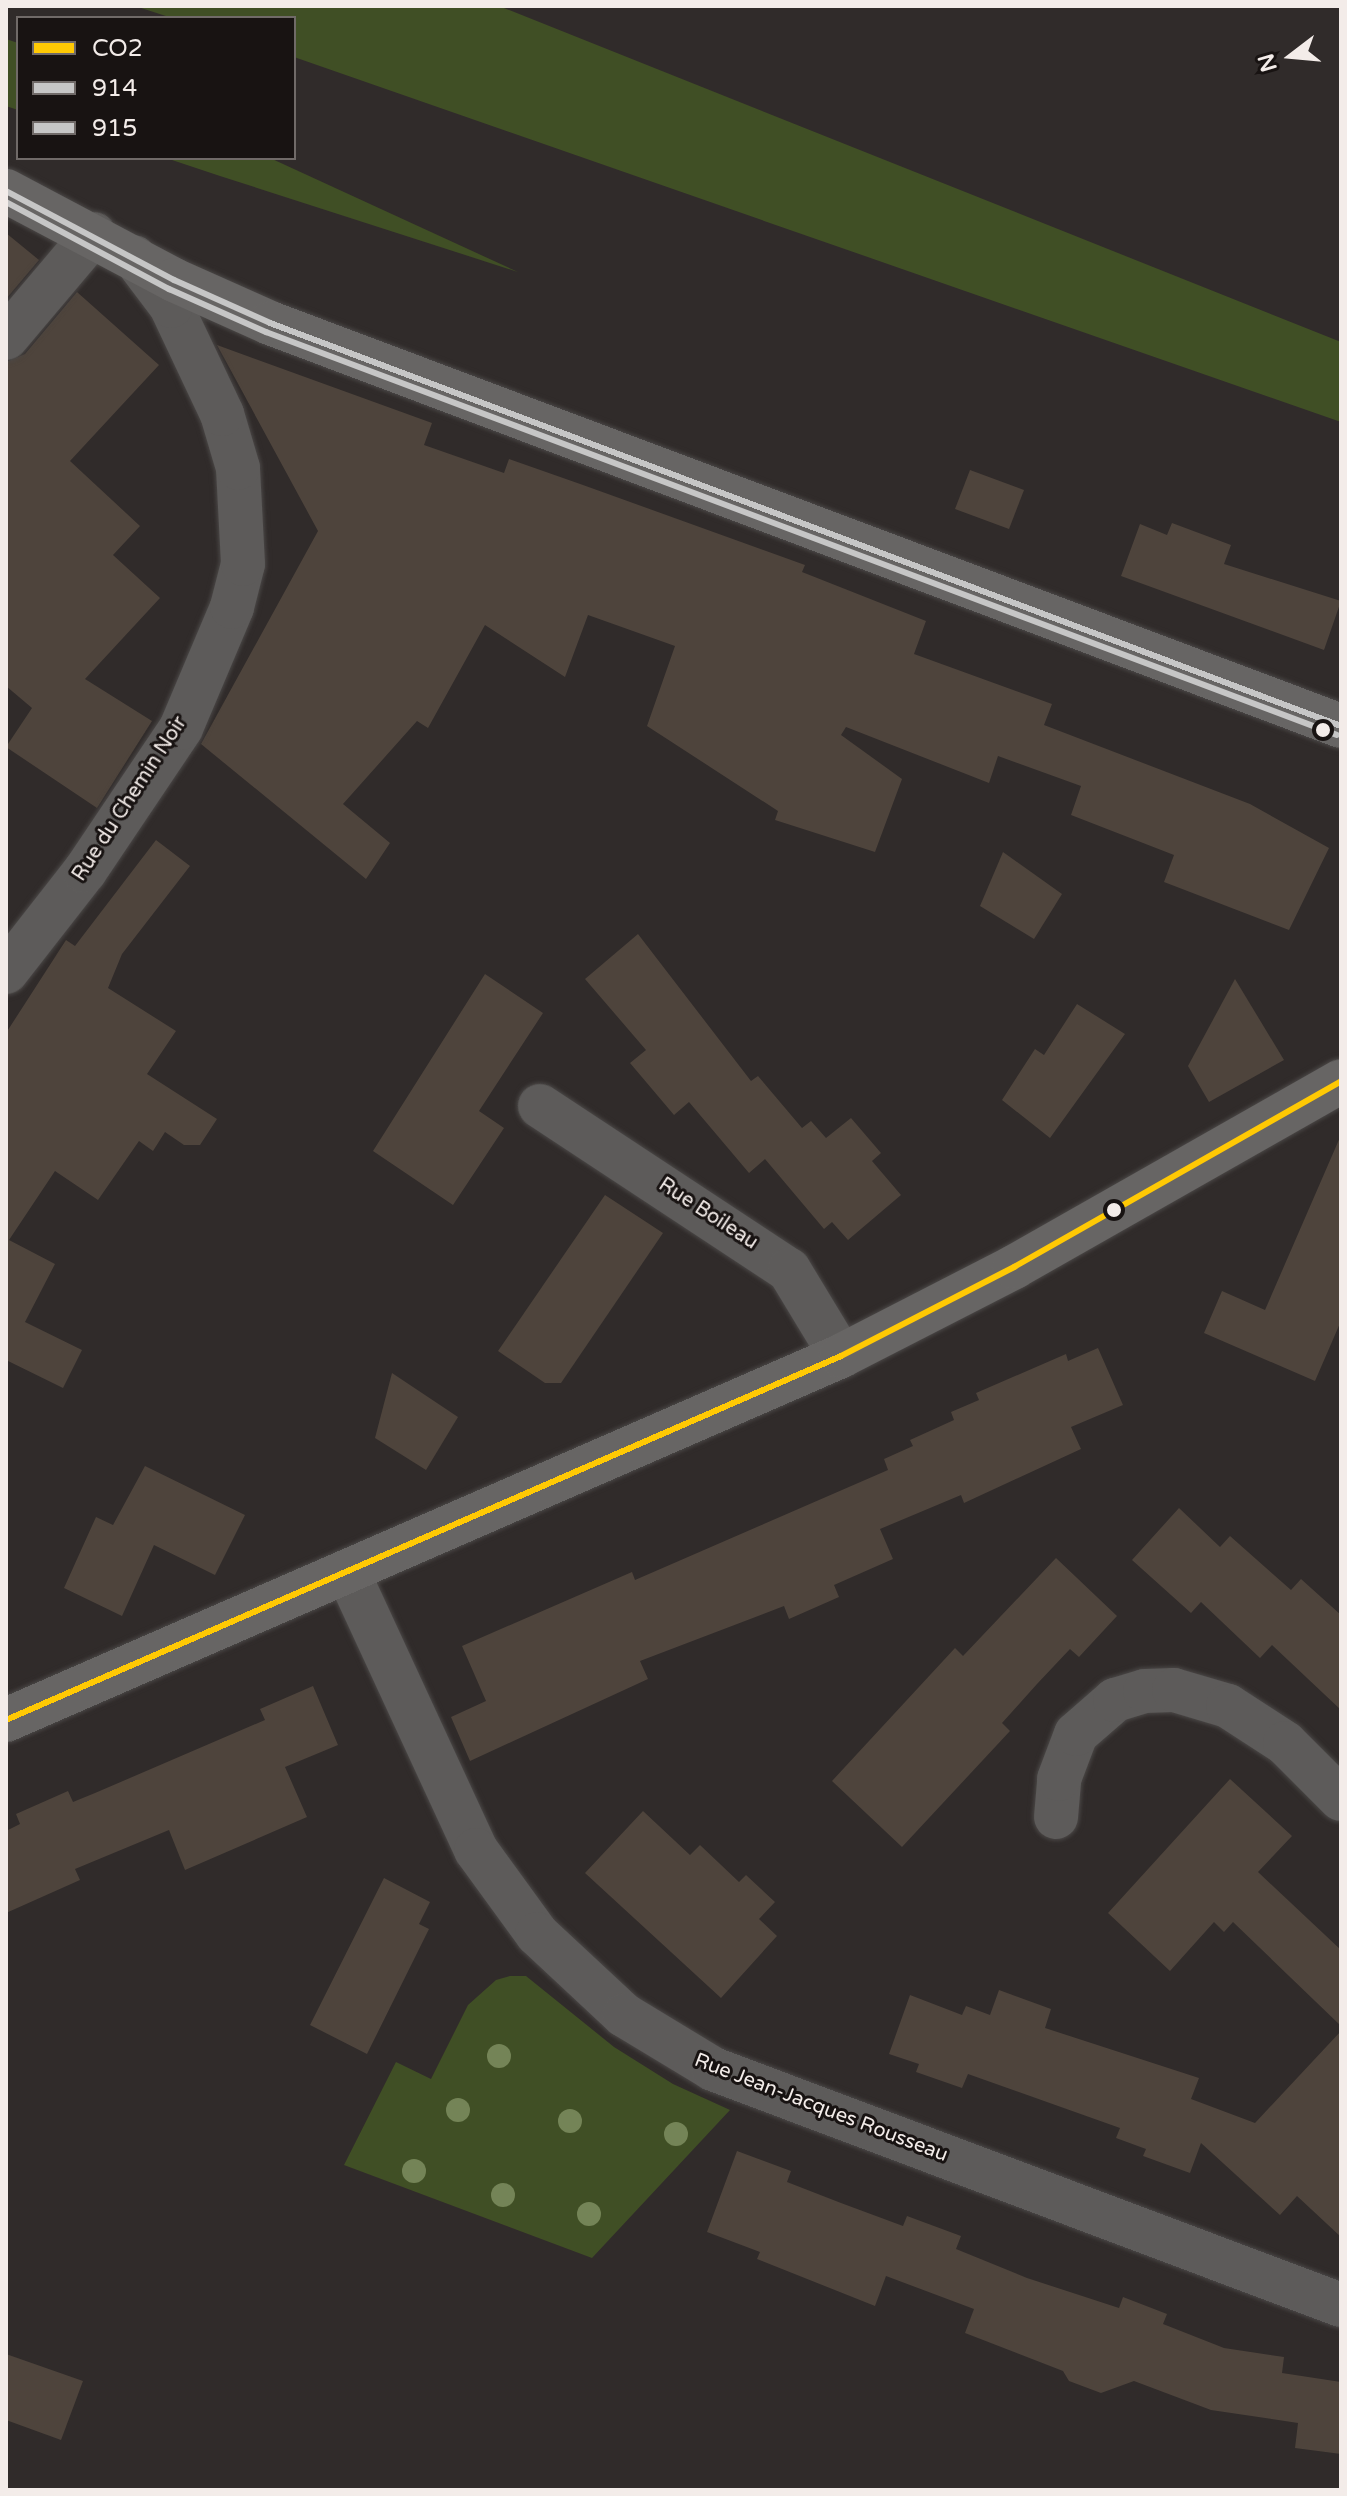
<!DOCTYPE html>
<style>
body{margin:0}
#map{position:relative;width:1347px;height:2496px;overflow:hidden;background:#302b2a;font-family:"Varela Round",sans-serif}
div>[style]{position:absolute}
.green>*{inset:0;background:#404f25}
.building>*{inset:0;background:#4e443c}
.roads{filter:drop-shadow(0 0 2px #4a4746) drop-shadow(0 0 2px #4a4746)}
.street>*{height:44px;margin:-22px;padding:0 22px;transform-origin:22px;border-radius:22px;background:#5d5b5a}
.secondary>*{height:44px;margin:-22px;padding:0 22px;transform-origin:22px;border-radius:22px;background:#676564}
.bus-1>*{height:6px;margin:-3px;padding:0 3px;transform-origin:3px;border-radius:3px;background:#ffc904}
.bus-2>*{height:6px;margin:-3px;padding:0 3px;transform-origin:3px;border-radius:3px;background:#c6c6c6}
.bus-3>*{height:6px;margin:-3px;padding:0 3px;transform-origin:3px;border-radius:3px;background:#c6c6c6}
.trees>*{width:24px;height:24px;margin:-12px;border-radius:50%;background:#748457}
.dots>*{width:22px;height:22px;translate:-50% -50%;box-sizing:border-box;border:4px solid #181312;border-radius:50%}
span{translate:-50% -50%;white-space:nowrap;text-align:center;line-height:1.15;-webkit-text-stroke:6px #181312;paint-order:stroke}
.street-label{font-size:20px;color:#f3ece9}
.frame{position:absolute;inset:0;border:8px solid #f3ece9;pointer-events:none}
.legend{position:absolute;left:16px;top:16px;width:280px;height:144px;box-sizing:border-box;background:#181312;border:2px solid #706a68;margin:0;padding:10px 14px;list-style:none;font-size:24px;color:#f3ece9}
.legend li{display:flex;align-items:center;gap:16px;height:40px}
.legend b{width:40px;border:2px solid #706a68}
.north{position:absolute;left:1251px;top:16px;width:80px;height:80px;-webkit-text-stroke:6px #181312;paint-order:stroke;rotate:254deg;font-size:22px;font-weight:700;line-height:32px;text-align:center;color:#f3ece9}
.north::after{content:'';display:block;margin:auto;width:28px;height:36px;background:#f3ece9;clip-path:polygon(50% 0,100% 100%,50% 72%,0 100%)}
</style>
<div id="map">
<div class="green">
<div style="clip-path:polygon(135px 6px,499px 6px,1341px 342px,1341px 422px,294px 57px,294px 18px,172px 18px)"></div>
<div style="clip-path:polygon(6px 39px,18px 43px,18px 110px,6px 106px)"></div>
<div style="clip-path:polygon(166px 158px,270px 158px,518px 272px,220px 176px)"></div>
<div style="clip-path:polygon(510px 1976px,526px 1976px,614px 2047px,673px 2084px,730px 2110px,592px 2258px,344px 2165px,396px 2062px,431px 2079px,468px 2005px,496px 1980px)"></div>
</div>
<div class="building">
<div style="clip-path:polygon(6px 233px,39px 260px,6px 299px)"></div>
<div style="clip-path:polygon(77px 292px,159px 365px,70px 461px,140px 526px,113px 555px,160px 598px,85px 679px,152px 721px,97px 808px,6px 747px,32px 708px,6px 686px,6px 362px,25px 354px)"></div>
<div style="clip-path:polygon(217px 345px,432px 423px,424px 445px,504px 473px,509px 459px,583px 485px,805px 565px,802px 572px,926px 621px,914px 654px,1052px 704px,1044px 725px,1250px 804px,1329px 848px,1289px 930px,1164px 882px,1174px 855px,1071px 815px,1081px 786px,998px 756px,989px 783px,846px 727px,841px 735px,902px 779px,875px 852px,775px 820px,778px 811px,647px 726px,675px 646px,588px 615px,565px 677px,485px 625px,428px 728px,417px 721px,343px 804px,390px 843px,366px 879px,201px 744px,318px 531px)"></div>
<div style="clip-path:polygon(970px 470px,1024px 490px,1009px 529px,955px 509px)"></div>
<div style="clip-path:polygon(1172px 523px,1231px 545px,1224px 564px,1341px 601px,1324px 650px,1121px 576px,1140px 524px,1167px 535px)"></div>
<div style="clip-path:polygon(156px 840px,190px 866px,122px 954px,108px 988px,176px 1031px,147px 1074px,217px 1119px,200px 1145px,184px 1145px,165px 1132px,153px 1151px,139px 1141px,98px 1200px,55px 1171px,9px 1240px,55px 1264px,25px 1322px,82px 1350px,63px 1388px,6px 1360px,6px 1033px,66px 940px,75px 946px)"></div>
<div style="clip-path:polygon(1003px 852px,1062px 894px,1034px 939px,980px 906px)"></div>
<div style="clip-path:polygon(638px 934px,751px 1081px,758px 1076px,802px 1128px,811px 1121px,826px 1138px,851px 1118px,881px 1153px,872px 1161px,901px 1195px,848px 1240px,832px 1222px,824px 1229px,765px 1159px,749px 1173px,689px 1102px,674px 1115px,630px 1063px,646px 1050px,585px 979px)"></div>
<div style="clip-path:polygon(485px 974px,543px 1013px,479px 1111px,504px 1128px,453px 1205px,373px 1151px)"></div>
<div style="clip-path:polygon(1235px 979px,1284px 1060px,1209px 1102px,1188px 1066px)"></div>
<div style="clip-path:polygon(1077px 1004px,1125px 1034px,1050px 1138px,1002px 1100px,1035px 1049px,1044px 1055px)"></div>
<div style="clip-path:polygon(1341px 1135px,1341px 1321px,1315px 1381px,1204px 1333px,1222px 1291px,1265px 1310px)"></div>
<div style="clip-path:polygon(605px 1195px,663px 1233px,561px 1383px,545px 1383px,498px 1351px)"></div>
<div style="clip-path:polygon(1098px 1348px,1123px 1405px,1071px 1427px,1081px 1449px,964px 1503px,961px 1495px,880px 1529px,893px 1559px,834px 1585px,839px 1597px,789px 1619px,784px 1606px,640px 1661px,648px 1679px,470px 1761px,451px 1717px,486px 1701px,462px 1646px,632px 1572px,635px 1580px,888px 1470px,884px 1459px,913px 1446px,910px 1440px,954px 1420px,951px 1412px,979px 1400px,976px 1393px,1066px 1354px,1068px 1361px)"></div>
<div style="clip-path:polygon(392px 1373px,458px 1417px,426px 1470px,375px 1438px)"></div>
<div style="clip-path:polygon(145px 1466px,245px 1515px,215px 1575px,154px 1545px,122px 1616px,64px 1588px,96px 1517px,113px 1525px)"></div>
<div style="clip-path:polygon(1179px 1508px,1220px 1547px,1230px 1536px,1291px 1590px,1301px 1579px,1341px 1615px,1341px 1710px,1272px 1645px,1260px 1658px,1201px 1602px,1191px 1613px,1132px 1560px)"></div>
<div style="clip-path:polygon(1056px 1558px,1117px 1616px,1079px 1657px,1070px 1649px,1037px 1684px,1002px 1723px,1010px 1731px,902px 1847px,832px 1781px,955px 1648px,963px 1656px)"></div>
<div style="clip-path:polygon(313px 1686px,338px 1745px,285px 1767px,307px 1817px,185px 1870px,169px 1830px,75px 1869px,80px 1880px,6px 1913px,6px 1831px,20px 1824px,16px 1814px,68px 1791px,73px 1802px,95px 1793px,265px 1720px,260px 1709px)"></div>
<div style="clip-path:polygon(1230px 1779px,1292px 1836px,1258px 1872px,1341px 1950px,1341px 2026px,1233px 1922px,1224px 1932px,1214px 1922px,1170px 1971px,1108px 1913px)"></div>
<div style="clip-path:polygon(643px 1811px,690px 1855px,700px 1845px,739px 1882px,746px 1875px,775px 1902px,759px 1919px,777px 1936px,721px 1998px,585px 1873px)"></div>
<div style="clip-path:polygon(384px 1878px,430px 1902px,419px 1924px,429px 1929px,367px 2054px,310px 2025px)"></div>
<div style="clip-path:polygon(999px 1990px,1051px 2009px,1045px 2028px,1199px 2078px,1191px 2099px,1255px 2123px,1341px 2031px,1341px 2237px,1297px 2196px,1280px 2215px,1201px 2143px,1190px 2173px,1143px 2156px,1146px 2149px,1116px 2138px,1120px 2128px,968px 2074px,962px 2088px,916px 2072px,919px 2064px,889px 2054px,910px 1995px,962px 2015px,966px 2006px,990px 2015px)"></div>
<div style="clip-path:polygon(737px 2151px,791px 2171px,787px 2182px,841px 2203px,903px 2226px,907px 2216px,961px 2236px,956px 2249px,1027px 2278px,1119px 2308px,1123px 2297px,1167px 2314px,1163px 2324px,1224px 2348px,1284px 2357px,1282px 2373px,1341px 2382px,1341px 2454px,1295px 2448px,1298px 2423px,1211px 2410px,1134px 2381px,1101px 2393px,1069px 2381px,1063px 2371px,965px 2333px,974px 2309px,886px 2276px,875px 2306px,757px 2259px,760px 2252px,707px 2232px)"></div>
<div style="clip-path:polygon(6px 2354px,83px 2381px,61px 2440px,6px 2420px)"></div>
</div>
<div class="roads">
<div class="street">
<div style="left:6px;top:338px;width:136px;rotate:-49.8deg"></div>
<div style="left:6px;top:972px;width:128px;rotate:-52deg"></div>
<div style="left:85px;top:871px;width:172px;rotate:-56.1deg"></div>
<div style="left:181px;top:728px;width:131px;rotate:-67.1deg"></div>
<div style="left:232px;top:607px;width:44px;rotate:-75.7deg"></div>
<div style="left:243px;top:564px;width:96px;rotate:-93deg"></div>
<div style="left:238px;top:468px;width:56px;rotate:-106.5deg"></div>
<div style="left:222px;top:414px;width:119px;rotate:-115.3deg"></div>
<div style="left:171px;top:306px;width:61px;rotate:-127.1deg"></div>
<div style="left:540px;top:1106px;width:298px;rotate:33.4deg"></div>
<div style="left:789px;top:1270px;width:100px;rotate:58.8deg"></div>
<div style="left:348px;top:1573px;width:305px;rotate:65.2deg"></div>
<div style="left:476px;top:1850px;width:104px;rotate:54deg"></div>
<div style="left:537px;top:1934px;width:119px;rotate:43deg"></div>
<div style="left:624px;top:2015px;width:104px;rotate:31.2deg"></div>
<div style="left:713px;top:2069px;width:671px;rotate:20.6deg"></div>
<div style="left:1056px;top:1817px;width:38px;rotate:-85deg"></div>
<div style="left:1059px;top:1779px;width:48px;rotate:-69.3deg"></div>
<div style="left:1076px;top:1734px;width:52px;rotate:-41.1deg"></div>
<div style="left:1115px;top:1700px;width:31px;rotate:-17deg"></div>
<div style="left:1145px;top:1691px;width:29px;rotate:-2deg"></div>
<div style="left:1174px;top:1690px;width:56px;rotate:16.5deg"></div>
<div style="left:1228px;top:1706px;width:68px;rotate:33deg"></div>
<div style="left:1285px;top:1743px;width:79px;rotate:45deg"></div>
</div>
<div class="secondary">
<div style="left:6px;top:191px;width:190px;rotate:27.9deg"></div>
<div style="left:174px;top:280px;width:105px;rotate:24.1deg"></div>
<div style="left:270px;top:323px;width:1144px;rotate:20.62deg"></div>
<div style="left:6px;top:1720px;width:911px;rotate:-23.55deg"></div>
<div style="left:841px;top:1356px;width:195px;rotate:-27.2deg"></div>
<div style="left:1014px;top:1267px;width:376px;rotate:-29.6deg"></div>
</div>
</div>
<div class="bus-1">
<div style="left:6px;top:1720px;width:911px;rotate:-23.55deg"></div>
<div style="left:841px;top:1356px;width:195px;rotate:-27.2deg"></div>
<div style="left:1014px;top:1267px;width:376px;rotate:-29.6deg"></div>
</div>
<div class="bus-2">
<div style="left:6px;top:191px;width:190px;rotate:27.9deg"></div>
<div style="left:174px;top:280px;width:105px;rotate:24.1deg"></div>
<div style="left:270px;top:323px;width:1144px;rotate:20.62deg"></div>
</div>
<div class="bus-3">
<div style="left:6px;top:202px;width:185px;rotate:28.1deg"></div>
<div style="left:169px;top:289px;width:106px;rotate:23.9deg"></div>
<div style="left:266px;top:332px;width:1144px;rotate:20.62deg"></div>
</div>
<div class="trees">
<div style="left:499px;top:2056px"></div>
<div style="left:458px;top:2110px"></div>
<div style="left:570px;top:2121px"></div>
<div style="left:676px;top:2134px"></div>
<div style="left:414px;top:2171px"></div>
<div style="left:503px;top:2195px"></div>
<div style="left:589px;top:2214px"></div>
</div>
<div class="dots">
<div style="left:1323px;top:730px;background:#f3ece9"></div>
<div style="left:1114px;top:1210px;background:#f3ece9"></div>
</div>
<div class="street-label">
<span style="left:130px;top:799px;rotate:-57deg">Rue du Chemin Noir</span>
<span style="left:708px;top:1214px;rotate:33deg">Rue Boileau</span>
<span style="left:821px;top:2108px;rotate:21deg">Rue Jean-Jacques Rousseau</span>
</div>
<div class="frame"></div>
<ul class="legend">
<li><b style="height:10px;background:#ffc904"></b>CO2</li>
<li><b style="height:10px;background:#c6c6c6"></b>914</li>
<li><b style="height:10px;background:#c6c6c6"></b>915</li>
</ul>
<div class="north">N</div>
</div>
